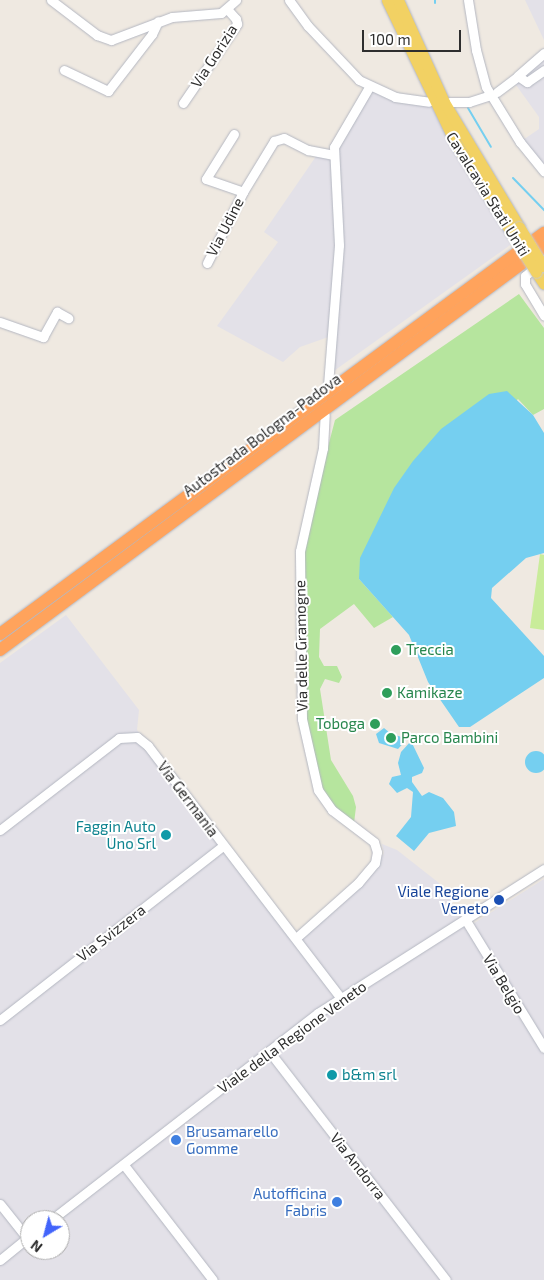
<!DOCTYPE html>
<style>
body{margin:0}
#map{position:relative;width:544px;height:1280px;overflow:hidden;background:#efe9e1;font-family:"Exo 2",sans-serif}
div>[style]{position:absolute}
.industrial>*{inset:0;background:#e3e1e8}
.green>*{inset:0;background:#b6e59e}
.pitch>*{inset:0;background:#c9ec9a}
.water>*{inset:0;background:#75cff0}
.round{border-radius:50%}
.stream>*{height:2px;margin:-1px;padding:0 1px;transform-origin:1px;border-radius:1px;background:#75cff0}
.roads{filter:drop-shadow(0 0 1px #b4b7c1) drop-shadow(0 0 1px #b4b7c1)}
.minor>*{height:9px;margin:-4.5px;padding:0 4.5px;transform-origin:4.5px;border-radius:4.5px;background:#fff}
.major>*{height:11px;margin:-5.5px;padding:0 5.5px;transform-origin:5.5px;border-radius:5.5px;background:#f2d163}
.highway>*{height:12px;margin:-6px;padding:0 6px;transform-origin:6px;border-radius:6px;background:#ffa35c}
.bridges{filter:drop-shadow(0 0 1px #c9c9c9) drop-shadow(0 0 1px #c9c9c9)}
.major-bridge>*{height:11px;margin:-5.5px;padding:0 5.5px;transform-origin:5.5px;border-radius:5.5px;background:#f2d163}
.dots>*{width:14px;height:14px;translate:-50% -50%;box-sizing:border-box;border:2px solid #fff;border-radius:50%}
span{translate:-50% -50%;white-space:nowrap;text-align:center;line-height:1.15;-webkit-text-stroke:4px #fff;paint-order:stroke}
.street-label{font-size:15px;color:#2e2e2e}
.leisure-label{font-size:15px;color:#27864d}
.left{translate:0 -50%;text-align:left}
.right{translate:-100% -50%;text-align:right}
.culture-label{font-size:15px;color:#0d838f}
.transit-label{font-size:15px;color:#164399}
.shop-label{font-size:15px;color:#366cbe}
.north{position:absolute;left:20px;top:1210px;width:50px;height:50px;box-sizing:border-box;background:#fff;border:1px solid #ababab;border-radius:50%;rotate:217deg;font-size:14px;font-weight:700;line-height:20px;text-align:center;color:#2e2e2e}
.north::after{content:'';display:block;margin:auto;width:18px;height:22px;background:#4264fb;clip-path:polygon(50% 0,100% 100%,50% 72%,0 100%)}
.scale{position:absolute;left:362px;top:30px;width:99px;height:22px;box-sizing:border-box;border:2px solid #2e2e2e;border-top:0;padding-left:6px;font-size:15px;line-height:18px;white-space:nowrap;color:#2e2e2e;-webkit-text-stroke:4px #fff;paint-order:stroke}
</style>
<div id="map">
<div class="industrial">
<div style="clip-path:polygon(525px 0,544px 0,544px 40px)"></div>
<div style="clip-path:polygon(544px 54px,544px 172px,520px 142px,539px 129px,539px 117px,511px 78px)"></div>
<div style="clip-path:polygon(369px 87px,429px 103px,513px 243px,331px 373px,334px 335px,300px 347px,283px 362px,217px 326px,278px 242px,264px 232px,319px 152px,334px 155px)"></div>
<div style="clip-path:polygon(evenodd,66px 615px,139px 710px,137px 730px,298px 936px,377px 863px,384px 853px,382px 844px,397px 850px,439px 883px,468px 927px,544px 879px,544px 1280px,0 1280px,0 663px,66px 615px,30px 1220px,60px 1220px,60px 1250px,30px 1250px,30px 1220px)"></div>
</div>
<div class="green">
<div style="clip-path:polygon(519px 294px,544px 328px,544px 409px,533px 415px,518px 399px,359px 579px,393px 617px,374px 628px,354px 604px,320px 629px,319px 657px,324px 666px,337px 666px,342px 677px,339px 683px,325px 679px,320px 689px,331px 760px,353px 796px,356px 807px,354px 823px,334px 807px,308px 765px,303px 718px,301px 550px,335px 420px)"></div>
</div>
<div class="pitch">
<div style="clip-path:polygon(540px 554px,544px 555px,544px 630px,530px 628px)"></div>
</div>
<div class="water">
<div style="clip-path:polygon(507px 391px,533px 415px,544px 433px,544px 553px,526px 558px,492px 588px,491px 598px,544px 656px,544px 678px,470px 727px,459px 727px,428px 682px,409px 635px,359px 579px,360px 558px,394px 488px,413px 461px,441px 429px,489px 394px)"></div>
<div style="clip-path:polygon(384px 728px,390px 733px,407px 739px,398px 749px,379px 743px,376px 734px)"></div>
<div style="clip-path:polygon(411px 741px,424px 768px,422px 773px,412px 777px,412px 782px,422px 796px,429px 792px,443px 798px,454px 812px,456px 826px,429px 833px,414px 851px,396px 836px,411px 817px,413px 792px,407px 788px,397px 793px,389px 784px,392px 777px,401px 775px,398px 763px,401px 752px)"></div>
<div class="round" style="left:525px;top:751px;width:22px;height:22px"></div>
</div>
<div class="stream">
<div style="left:435px;top:3px;width:3px;rotate:-90deg"></div>
<div style="left:468px;top:108px;width:45px;rotate:59.5deg"></div>
<div style="left:513px;top:178px;width:45px;rotate:45.9deg"></div>
</div>
<div class="roads">
<div class="minor">
<div style="left:51px;top:0;width:58px;rotate:37.3deg"></div>
<div style="left:97px;top:35px;width:15px;rotate:20deg"></div>
<div style="left:111px;top:40px;width:65px;rotate:-20.7deg"></div>
<div style="left:172px;top:17px;width:49px;rotate:-4.7deg"></div>
<div style="left:221px;top:13px;width:20px;rotate:-41deg"></div>
<div style="left:289px;top:0;width:32px;rotate:54deg"></div>
<div style="left:308px;top:26px;width:74px;rotate:46.6deg"></div>
<div style="left:359px;top:80px;width:40px;rotate:25deg"></div>
<div style="left:395px;top:97px;width:34px;rotate:8deg"></div>
<div style="left:468px;top:0;width:51px;rotate:80.9deg"></div>
<div style="left:476px;top:50px;width:38px;rotate:75deg"></div>
<div style="left:486px;top:87px;width:65px;rotate:58.3deg"></div>
<div style="left:520px;top:142px;width:38px;rotate:51deg"></div>
<div style="left:544px;top:53px;width:35px;rotate:139deg"></div>
<div style="left:518px;top:76px;width:11px;rotate:34deg"></div>
<div style="left:527px;top:82px;width:21px;rotate:-35deg"></div>
<div style="left:64px;top:70px;width:49px;rotate:25.5deg"></div>
<div style="left:108px;top:91px;width:72px;rotate:-52.3deg"></div>
<div style="left:152px;top:34px;width:14px;rotate:-65deg"></div>
<div style="left:497px;top:92px;width:26px;rotate:-37deg"></div>
<div style="left:450px;top:102px;width:19px"></div>
<div style="left:469px;top:102px;width:22px;rotate:-18deg"></div>
<div style="left:183px;top:103px;width:96px;rotate:-55.6deg"></div>
<div style="left:237px;top:24px;width:5px;rotate:-101deg"></div>
<div style="left:236px;top:19px;width:13px;rotate:-132deg"></div>
<div style="left:234px;top:134px;width:53px;rotate:121.9deg"></div>
<div style="left:206px;top:179px;width:39px;rotate:19deg"></div>
<div style="left:207px;top:263px;width:80px;rotate:-63.1deg"></div>
<div style="left:243px;top:192px;width:60px;rotate:-58.7deg"></div>
<div style="left:274px;top:141px;width:10px;rotate:-17deg"></div>
<div style="left:284px;top:138px;width:27px;rotate:27deg"></div>
<div style="left:308px;top:150px;width:25px;rotate:11deg"></div>
<div style="left:538px;top:265px;width:17px;rotate:140deg"></div>
<div style="left:525px;top:276px;width:8px;rotate:90deg"></div>
<div style="left:525px;top:284px;width:37px;rotate:59deg"></div>
<div style="left:0;top:322px;width:46px;rotate:19.2deg"></div>
<div style="left:43px;top:337px;width:29px;rotate:-61deg"></div>
<div style="left:57px;top:312px;width:13px;rotate:29deg"></div>
<div style="left:328px;top:385px;width:140px;rotate:-85.5deg"></div>
<div style="left:339px;top:245px;width:98px;rotate:-92.9deg"></div>
<div style="left:334px;top:147px;width:69px;rotate:-59.7deg"></div>
<div style="left:0;top:830px;width:150px;rotate:-37.7deg"></div>
<div style="left:119px;top:738px;width:18px;rotate:-3deg"></div>
<div style="left:137px;top:737px;width:14px;rotate:39deg"></div>
<div style="left:148px;top:746px;width:317px;rotate:52.6deg"></div>
<div style="left:465px;top:919px;width:151px;rotate:58.5deg"></div>
<div style="left:296px;top:938px;width:83px;rotate:-41.6deg"></div>
<div style="left:358px;top:883px;width:26px;rotate:-50deg"></div>
<div style="left:375px;top:863px;width:11px;rotate:-80deg"></div>
<div style="left:377px;top:852px;width:10px;rotate:-107deg"></div>
<div style="left:374px;top:842px;width:53px;rotate:-142.7deg"></div>
<div style="left:332px;top:810px;width:24px;rotate:-125deg"></div>
<div style="left:318px;top:790px;width:73px;rotate:-102.7deg"></div>
<div style="left:302px;top:719px;width:168px;rotate:-90.7deg"></div>
<div style="left:300px;top:551px;width:106px;rotate:-77.4deg"></div>
<div style="left:323px;top:448px;width:33px;rotate:-87deg"></div>
<div style="left:0;top:1020px;width:283px;rotate:-38deg"></div>
<div style="left:269px;top:1051px;width:289px;rotate:52.3deg"></div>
<div style="left:124px;top:1165px;width:145px;rotate:52.3deg"></div>
<div style="left:0;top:1204px;width:43px;rotate:51.5deg"></div>
<div style="left:51px;top:1220px;width:338px;rotate:-37.8deg"></div>
<div style="left:318px;top:1013px;width:268px;rotate:-32.5deg"></div>
<div style="left:0;top:1260px;width:38px;rotate:-39deg"></div>
</div>
<div class="major">
<div style="left:387px;top:0;width:160px;rotate:64.4deg"></div>
<div style="left:456px;top:144px;width:104px;rotate:58deg"></div>
<div style="left:398px;top:0;width:112px;rotate:65.7deg"></div>
<div style="left:444px;top:102px;width:146px;rotate:59deg"></div>
<div style="left:536px;top:272px;width:14px;rotate:56deg"></div>
</div>
<div class="highway">
<div style="left:0;top:634px;width:676px;rotate:-36.4deg"></div>
<div style="left:0;top:650px;width:677px;rotate:-36.53deg"></div>
</div>
</div>
<div class="bridges">
<div class="major-bridge">
<div style="left:519px;top:227px;width:46px;rotate:58.4deg"></div>
<div style="left:511px;top:232px;width:47px;rotate:58deg"></div>
</div>
</div>
<div class="dots">
<div style="left:396px;top:650px;background:#2e9e5b"></div>
<div style="left:387px;top:693px;background:#2e9e5b"></div>
<div style="left:375px;top:724px;background:#2e9e5b"></div>
<div style="left:391px;top:738px;background:#2e9e5b"></div>
<div style="left:166px;top:835px;background:#0f9aa8"></div>
<div style="left:499px;top:900px;background:#1a4fb4"></div>
<div style="left:332px;top:1075px;background:#0f9aa8"></div>
<div style="left:176px;top:1140px;background:#3f7fe0"></div>
<div style="left:337px;top:1202px;background:#3f7fe0"></div>
</div>
<div class="street-label">
<span style="left:214px;top:56px;rotate:-57deg">Via Gorizia</span>
<span style="left:488px;top:194px;rotate:58deg">Cavalcavia Stati Uniti</span>
<span style="left:225px;top:227px;rotate:-63deg">Via Udine</span>
<span style="left:262px;top:435px;rotate:-37deg">Autostrada Bologna-Padova</span>
<span style="left:301px;top:646px;rotate:-91deg">Via delle Gramogne</span>
<span style="left:188px;top:799px;rotate:53deg">Via Germania</span>
<span style="left:111px;top:933px;rotate:-38deg">Via Svizzera</span>
<span style="left:504px;top:984px;rotate:59deg">Via Belgio</span>
<span style="left:292px;top:1037px;rotate:-36deg">Viale della Regione Veneto</span>
<span style="left:358px;top:1166px;rotate:52deg">Via Andorra</span>
</div>
<div class="leisure-label">
<span class="left" style="left:406px;top:650px">Treccia</span>
<span class="left" style="left:397px;top:693px">Kamikaze</span>
<span class="right" style="left:365px;top:724px">Toboga</span>
<span class="left" style="left:401px;top:738px">Parco Bambini</span>
</div>
<div class="culture-label">
<span class="right" style="left:156px;top:835px">Faggin Auto<br>Uno Srl</span>
<span class="left" style="left:342px;top:1075px">b&amp;m srl</span>
</div>
<div class="transit-label">
<span class="right" style="left:489px;top:900px">Viale Regione<br>Veneto</span>
</div>
<div class="shop-label">
<span class="left" style="left:186px;top:1140px">Brusamarello<br>Gomme</span>
<span class="right" style="left:327px;top:1202px">Autofficina<br>Fabris</span>
</div>
<div class="north">N</div>
<div class="scale">100 m</div>
</div>
